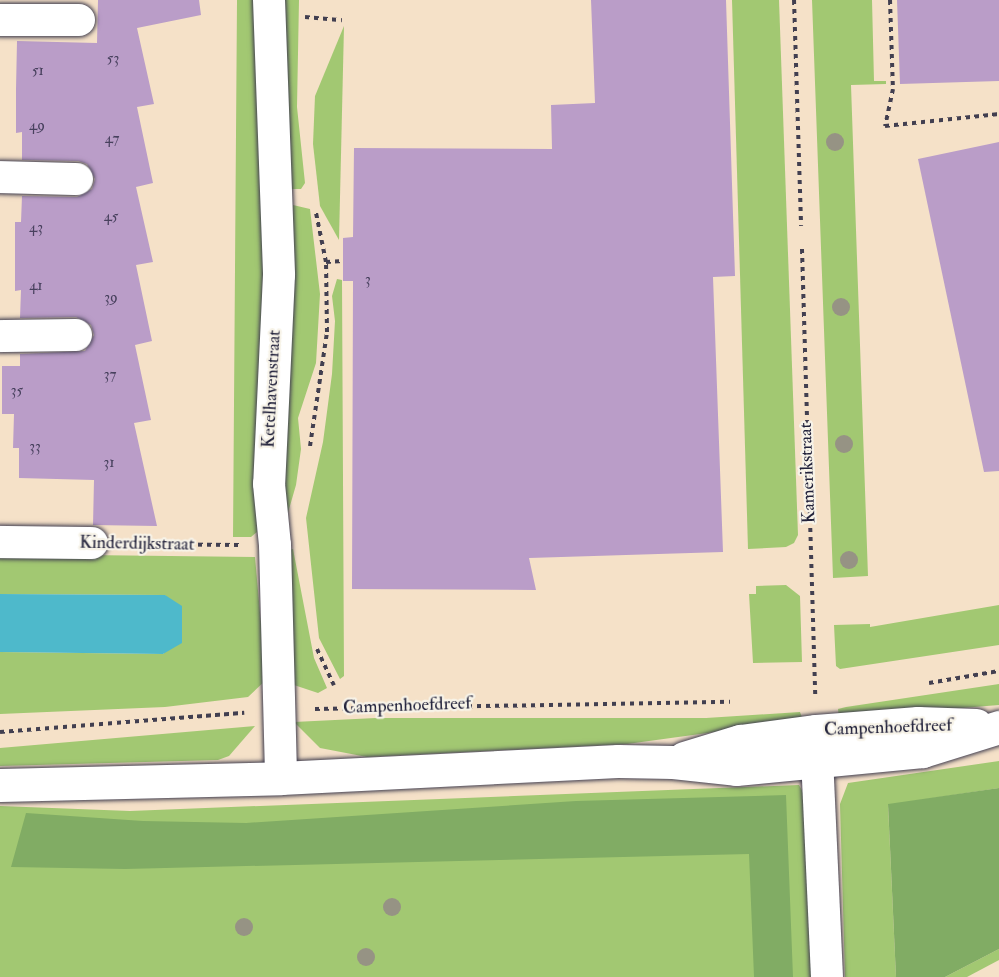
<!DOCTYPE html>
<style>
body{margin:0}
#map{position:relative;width:999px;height:977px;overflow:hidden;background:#f5e1c8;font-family:"IM FELL Double Pica",serif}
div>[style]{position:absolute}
.green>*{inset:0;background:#a2c872}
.forest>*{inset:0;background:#81ac64}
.water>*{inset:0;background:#4eb9cb}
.building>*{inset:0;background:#ba9dc8}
.path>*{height:4px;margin-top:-2px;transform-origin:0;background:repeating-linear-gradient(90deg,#423f50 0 4.5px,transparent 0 9px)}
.roads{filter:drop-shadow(0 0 2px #423f50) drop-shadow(0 0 2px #423f50)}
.minor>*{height:32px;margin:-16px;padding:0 16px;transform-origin:16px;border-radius:16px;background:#fff}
.tertiary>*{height:33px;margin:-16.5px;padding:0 16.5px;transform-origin:16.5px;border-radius:16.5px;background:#fff}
.trees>*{width:18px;height:18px;margin:-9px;border-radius:50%;background:#969384}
span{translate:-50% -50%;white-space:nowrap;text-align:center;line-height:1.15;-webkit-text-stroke:4.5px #f7f3e8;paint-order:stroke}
.number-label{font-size:15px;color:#48415e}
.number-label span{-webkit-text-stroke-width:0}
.street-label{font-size:18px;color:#22223b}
</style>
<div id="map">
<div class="green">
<div style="clip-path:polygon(237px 0,256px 0,264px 257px,256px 435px,257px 532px,251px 537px,233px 537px)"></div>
<div style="clip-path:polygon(285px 0,299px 0,297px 107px,305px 183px,301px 189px,290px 189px)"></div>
<div style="clip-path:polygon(732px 0,779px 0,798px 535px,794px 543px,786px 547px,748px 549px)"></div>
<div style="clip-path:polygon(812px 0,872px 0,874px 81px,886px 81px,886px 84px,851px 85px,868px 576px,833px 578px)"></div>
<div style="clip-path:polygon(344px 26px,339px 240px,320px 206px,313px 144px,315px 96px)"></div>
<div style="clip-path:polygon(293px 205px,310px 209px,320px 294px,316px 363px,298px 418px,301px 449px,296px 485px,283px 530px,282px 450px)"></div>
<div style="clip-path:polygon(337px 279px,342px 280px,344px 676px,340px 679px,319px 638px,306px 518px,323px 442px,332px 374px,335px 321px,332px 296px)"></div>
<div style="clip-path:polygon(293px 549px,314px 658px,327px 688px,318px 693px,294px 685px,287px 550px)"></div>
<div style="clip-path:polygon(0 554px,255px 557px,266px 680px,248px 697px,165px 707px,0 714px,0 652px,163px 654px,182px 637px,165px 595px,0 594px)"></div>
<div style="clip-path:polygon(786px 585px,800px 596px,802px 662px,753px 663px,749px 594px,756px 594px,756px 586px)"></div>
<div style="clip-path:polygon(999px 605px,999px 645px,840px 669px,836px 666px,834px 625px,870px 624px,870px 627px)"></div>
<div style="clip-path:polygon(999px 684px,999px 705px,839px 718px,838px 709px,846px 707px)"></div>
<div style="clip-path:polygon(800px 712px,803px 720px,627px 744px,367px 757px,320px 748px,294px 722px,376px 718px,706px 718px)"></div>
<div style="clip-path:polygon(255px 726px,229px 756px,218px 760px,0 766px,0 748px)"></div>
<div style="clip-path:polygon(999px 761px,999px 788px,888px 805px,896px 977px,845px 977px,840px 804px,848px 783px)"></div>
<div style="clip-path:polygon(799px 785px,806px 798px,815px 977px,0 977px,0 806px,130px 811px)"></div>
<div style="clip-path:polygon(999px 949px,999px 960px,967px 977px,945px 977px)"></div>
</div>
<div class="forest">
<div style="clip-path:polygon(999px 788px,999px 949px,945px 977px,896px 977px,888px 804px)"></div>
<div style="clip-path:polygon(786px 795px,793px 977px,754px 977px,749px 854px,125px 869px,11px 867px,26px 813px,143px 821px,246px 823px,576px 801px)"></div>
</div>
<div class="water">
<div style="clip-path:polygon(0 594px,165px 595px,182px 606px,182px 643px,163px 654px,0 652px)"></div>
</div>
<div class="building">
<div style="clip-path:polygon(98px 0,199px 0,201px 15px,137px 28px,154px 104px,137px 107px,153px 183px,136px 187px,153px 262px,136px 265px,152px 341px,135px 345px,151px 420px,134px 423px,157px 526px,93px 525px,94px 480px,19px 478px,19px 448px,13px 448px,14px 414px,2px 414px,2px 366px,20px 366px,20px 354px,85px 351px,94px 335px,91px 325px,76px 317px,20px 318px,21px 290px,15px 291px,15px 222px,21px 222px,22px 196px,77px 197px,92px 189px,95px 179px,87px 164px,78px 161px,22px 160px,22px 132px,16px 133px,16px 89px,17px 41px,97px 43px)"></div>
<div style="clip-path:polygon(591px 0,726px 0,735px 276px,713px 277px,723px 552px,529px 558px,536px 590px,352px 589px,353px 281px,343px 281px,343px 238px,353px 237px,354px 148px,552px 149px,551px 105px,595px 103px)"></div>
<div style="clip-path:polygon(897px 0,999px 0,999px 81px,900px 84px)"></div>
<div style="clip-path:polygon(999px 142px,999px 471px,984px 472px,918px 159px)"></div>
</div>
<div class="path">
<div style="left:794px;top:0;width:226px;rotate:88.2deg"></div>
<div style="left:890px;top:0;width:89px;rotate:88.1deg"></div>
<div style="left:893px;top:89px;width:38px;rotate:102deg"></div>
<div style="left:885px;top:126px;width:115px;rotate:-6deg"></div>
<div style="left:305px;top:17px;width:37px;rotate:5deg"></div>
<div style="left:802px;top:249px;width:446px;rotate:88.3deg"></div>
<div style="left:326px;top:262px;width:17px;rotate:-3deg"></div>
<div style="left:310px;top:446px;width:115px;rotate:-81.5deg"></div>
<div style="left:327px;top:332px;width:70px;rotate:-90.8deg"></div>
<div style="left:326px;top:262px;width:50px;rotate:-101.5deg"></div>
<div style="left:126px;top:544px;width:113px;rotate:0.5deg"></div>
<div style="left:317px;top:649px;width:40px;rotate:65deg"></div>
<div style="left:929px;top:683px;width:71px;rotate:-9.7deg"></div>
<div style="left:315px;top:709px;width:415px;rotate:-1deg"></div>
<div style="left:0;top:732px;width:245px;rotate:-4.5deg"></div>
</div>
<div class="roads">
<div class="minor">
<div style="left:269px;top:0;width:275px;rotate:87.9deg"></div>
<div style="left:279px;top:275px;width:209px;rotate:92.7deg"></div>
<div style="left:269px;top:484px;width:61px;rotate:84.4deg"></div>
<div style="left:275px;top:545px;width:233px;rotate:88.5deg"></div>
<div style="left:0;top:20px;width:79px"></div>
<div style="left:0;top:177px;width:77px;rotate:1.5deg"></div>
<div style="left:0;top:336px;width:76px;rotate:-0.8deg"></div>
<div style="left:0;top:542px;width:92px;rotate:0.6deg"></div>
<div style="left:816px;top:735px;width:242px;rotate:87.4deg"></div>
</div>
<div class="tertiary">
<div style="left:684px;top:758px;width:59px;rotate:-16.9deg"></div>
<div style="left:740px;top:741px;width:77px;rotate:-7.5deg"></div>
<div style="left:816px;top:731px;width:102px;rotate:-4.5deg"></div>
<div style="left:918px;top:723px;width:58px;rotate:2deg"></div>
<div style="left:0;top:785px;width:281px;rotate:-1.4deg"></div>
<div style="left:281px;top:778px;width:337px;rotate:-2.9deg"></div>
<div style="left:618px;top:761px;width:55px;rotate:1deg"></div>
<div style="left:673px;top:762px;width:63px;rotate:6.3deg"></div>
<div style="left:736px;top:769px;width:187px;rotate:-5.5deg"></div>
<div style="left:922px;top:751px;width:81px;rotate:-17.3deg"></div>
</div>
</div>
<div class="trees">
<div style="left:835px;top:142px"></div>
<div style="left:841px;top:307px"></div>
<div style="left:844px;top:444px"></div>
<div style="left:849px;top:560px"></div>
<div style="left:392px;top:907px"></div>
<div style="left:244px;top:927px"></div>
<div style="left:366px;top:957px"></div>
</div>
<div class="number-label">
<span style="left:113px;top:59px">53</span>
<span style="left:38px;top:71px">51</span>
<span style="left:37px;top:126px">49</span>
<span style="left:112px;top:139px">47</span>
<span style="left:111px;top:217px">45</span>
<span style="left:36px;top:228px">43</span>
<span style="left:368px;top:280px">3</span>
<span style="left:36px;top:286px">41</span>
<span style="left:111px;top:298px">39</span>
<span style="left:110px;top:375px">37</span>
<span style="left:17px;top:391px">35</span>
<span style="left:35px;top:447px">33</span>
<span style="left:109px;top:463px">31</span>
</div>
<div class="street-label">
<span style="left:272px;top:389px;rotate:-87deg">Ketelhavenstraat</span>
<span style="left:808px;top:473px;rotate:-92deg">Kamerikstraat</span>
<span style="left:137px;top:544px;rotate:1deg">Kinderdijkstraat</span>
<span style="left:407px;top:706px;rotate:-2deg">Campenhoefdreef</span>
<span style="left:888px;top:728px;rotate:-2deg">Campenhoefdreef</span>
</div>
</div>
